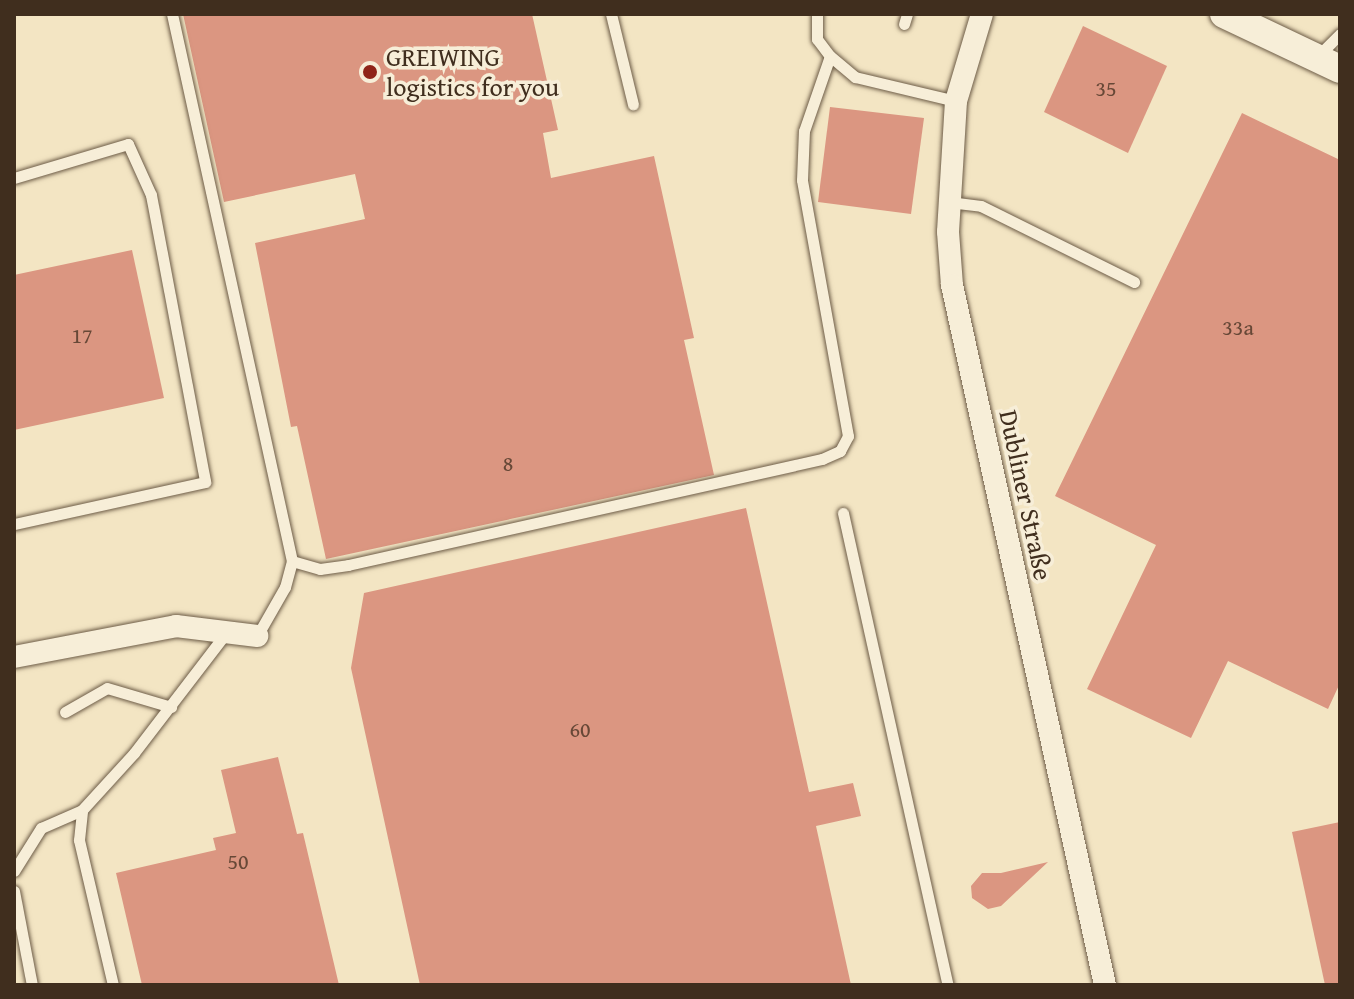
<!DOCTYPE html>
<meta charset="utf-8">
<style>
body{margin:0}
#map{position:relative;width:1354px;height:999px;overflow:hidden;background:#f3e5c3;font-family:"Gentium Book Plus",serif}
div>[style]{position:absolute}
.building>*{inset:0;background:#db9681}
.roads{filter:drop-shadow(0 0 2px #6d5c47) drop-shadow(0 0 2px #6d5c47)}
.service>*{height:11px;margin:-5.5px;padding:0 5.5px;transform-origin:5.5px;border-radius:5.5px;background:#f7eed8}
.minor>*{height:22px;margin:-11px;padding:0 11px;transform-origin:11px;border-radius:11px;background:#f7eed8}
.tertiary>*{height:28px;margin:-14px;padding:0 14px;transform-origin:14px;border-radius:14px;background:#f7eed8}
.dots>*{width:22px;height:22px;translate:-50% -50%;box-sizing:border-box;border:4px solid #f7eed8;border-radius:50%}
span{translate:-50% -50%;white-space:nowrap;text-align:center;line-height:1.15;-webkit-text-stroke:7px #f7eed8;paint-order:stroke}
.number-label{font-size:22px;color:#674837}
.number-label span{-webkit-text-stroke-width:0}
.poi-label{font-size:26px;color:#402e1e}
.left{translate:0 -50%;text-align:left}
.street-label{font-size:26px;color:#402e1e}
.frame{position:absolute;inset:0;border:16px solid #402e1e;pointer-events:none}
</style>
<div id="map">
<div class="building">
<div style="clip-path:polygon(183px 14px,532px 14px,558px 130px,543px 133px,551px 178px,654px 156px,694px 338px,684px 340px,714px 475px,326px 559px,297px 426px,291px 427px,255px 243px,365px 219px,355px 174px,224px 202px)"></div>
<div style="clip-path:polygon(1083px 26px,1167px 66px,1128px 153px,1044px 112px)"></div>
<div style="clip-path:polygon(830px 107px,924px 118px,911px 214px,818px 202px)"></div>
<div style="clip-path:polygon(1242px 113px,1340px 160px,1340px 683px,1328px 709px,1228px 661px,1191px 738px,1087px 689px,1156px 545px,1055px 496px)"></div>
<div style="clip-path:polygon(132px 250px,164px 398px,14px 430px,14px 275px)"></div>
<div style="clip-path:polygon(746px 508px,809px 792px,853px 783px,861px 816px,816px 826px,851px 985px,420px 985px,351px 668px,364px 593px)"></div>
<div style="clip-path:polygon(278px 757px,297px 834px,303px 833px,339px 985px,142px 985px,116px 873px,216px 850px,213px 838px,236px 833px,221px 770px)"></div>
<div style="clip-path:polygon(1340px 822px,1340px 985px,1325px 985px,1292px 832px)"></div>
<div style="clip-path:polygon(1048px 862px,1001px 906px,988px 909px,972px 898px,971px 886px,982px 873px,1001px 873px)"></div>
</div>
<div class="roads">
<div class="service">
<div style="left:172px;top:14px;width:560px;rotate:77.63deg"></div>
<div style="left:292px;top:561px;width:27px;rotate:105deg"></div>
<div style="left:285px;top:587px;width:56px;rotate:119.7deg"></div>
<div style="left:611px;top:14px;width:93px;rotate:76.3deg"></div>
<div style="left:817px;top:14px;width:25px;rotate:90deg"></div>
<div style="left:817px;top:39px;width:21px;rotate:53deg"></div>
<div style="left:830px;top:56px;width:33px;rotate:40deg"></div>
<div style="left:855px;top:77px;width:104px;rotate:13.4deg"></div>
<div style="left:904px;top:24px;width:10px;rotate:-73deg"></div>
<div style="left:1317px;top:57px;width:33px;rotate:-45deg"></div>
<div style="left:14px;top:178px;width:119px;rotate:-16.6deg"></div>
<div style="left:128px;top:144px;width:56px;rotate:65.7deg"></div>
<div style="left:151px;top:195px;width:292px;rotate:79.3deg"></div>
<div style="left:205px;top:482px;width:196px;rotate:167.6deg"></div>
<div style="left:949px;top:202px;width:32px;rotate:7deg"></div>
<div style="left:981px;top:206px;width:171px;rotate:26.4deg"></div>
<div style="left:843px;top:513px;width:484px;rotate:77.5deg"></div>
<div style="left:292px;top:561px;width:29px;rotate:16deg"></div>
<div style="left:320px;top:569px;width:28px;rotate:-8deg"></div>
<div style="left:348px;top:565px;width:486px;rotate:-12.6deg"></div>
<div style="left:822px;top:459px;width:20px;rotate:-24deg"></div>
<div style="left:840px;top:451px;width:17px;rotate:-62deg"></div>
<div style="left:848px;top:436px;width:260px;rotate:-100.2deg"></div>
<div style="left:802px;top:180px;width:49px;rotate:-87.7deg"></div>
<div style="left:804px;top:131px;width:79px;rotate:-70.9deg"></div>
<div style="left:65px;top:712px;width:48px;rotate:-29.7deg"></div>
<div style="left:107px;top:688px;width:67px;rotate:16.5deg"></div>
<div style="left:14px;top:871px;width:51px;rotate:-57.9deg"></div>
<div style="left:41px;top:828px;width:45px;rotate:-23.7deg"></div>
<div style="left:14px;top:891px;width:96px;rotate:79.2deg"></div>
<div style="left:113px;top:985px;width:149px;rotate:-103.2deg"></div>
<div style="left:79px;top:840px;width:30px;rotate:-84deg"></div>
<div style="left:82px;top:810px;width:77px;rotate:-47.6deg"></div>
<div style="left:134px;top:753px;width:151px;rotate:-52.5deg"></div>
</div>
<div class="minor">
<div style="left:982px;top:14px;width:91px;rotate:106.6deg"></div>
<div style="left:956px;top:101px;width:131px;rotate:93.5deg"></div>
<div style="left:948px;top:232px;width:53px;rotate:85.7deg"></div>
<div style="left:952px;top:285px;width:717px;rotate:77.67deg"></div>
<div style="left:14px;top:657px;width:165px;rotate:-10.8deg"></div>
<div style="left:176px;top:626px;width:82px;rotate:7deg"></div>
</div>
<div class="tertiary">
<div style="left:1224px;top:14px;width:128px;rotate:25.4deg"></div>
</div>
</div>
<div class="dots">
<div style="left:370px;top:72px;background:#8f2418"></div>
</div>
<div class="number-label">
<span style="left:1106px;top:89px">35</span>
<span style="left:1238px;top:328px">33a</span>
<span style="left:82px;top:336px">17</span>
<span style="left:508px;top:464px">8</span>
<span style="left:580px;top:730px">60</span>
<span style="left:238px;top:862px">50</span>
</div>
<div class="poi-label">
<span class="left" style="left:386px;top:72px">GREIWING<br>logistics for you</span>
</div>
<div class="street-label">
<span style="left:1026px;top:495px;rotate:78deg">Dubliner Straße</span>
</div>
<div class="frame"></div>
</div>
